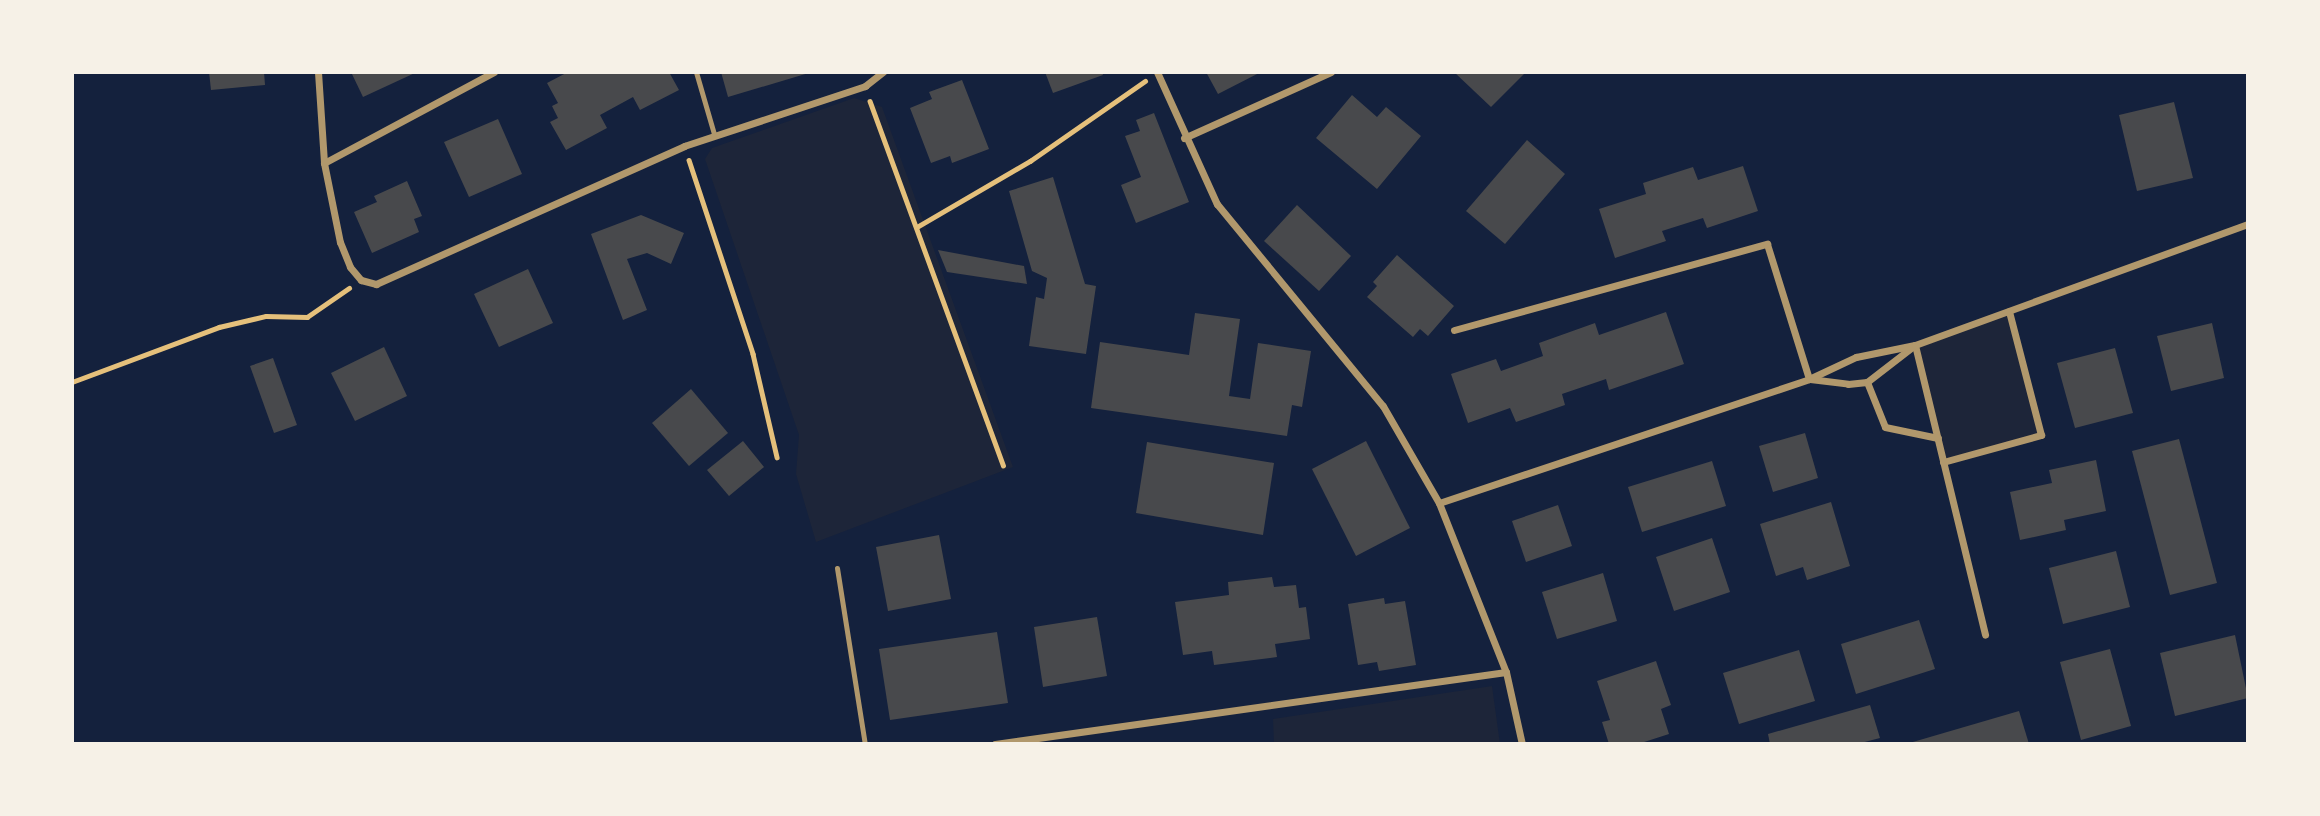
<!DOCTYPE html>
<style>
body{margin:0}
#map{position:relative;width:2320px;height:816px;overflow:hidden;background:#14213d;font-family:"PT Sans Narrow",sans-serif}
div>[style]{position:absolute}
.green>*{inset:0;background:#1d2539}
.building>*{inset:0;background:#48494c}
.path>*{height:4.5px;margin:-2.25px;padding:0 2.25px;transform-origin:2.25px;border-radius:2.25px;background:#e5c07b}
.service>*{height:5px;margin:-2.5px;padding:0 2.5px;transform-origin:2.5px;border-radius:2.5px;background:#b1986c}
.minor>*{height:7px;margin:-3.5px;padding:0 3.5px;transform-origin:3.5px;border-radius:3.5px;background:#b1986c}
span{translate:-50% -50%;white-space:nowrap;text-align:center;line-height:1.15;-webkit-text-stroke:5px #f6f1e7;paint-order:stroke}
.frame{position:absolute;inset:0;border:74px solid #f6f1e7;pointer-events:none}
</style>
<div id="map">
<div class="green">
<div style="clip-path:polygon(854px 98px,882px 107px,1013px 467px,816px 542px,796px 474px,799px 435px,705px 159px,712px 148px)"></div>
<div style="clip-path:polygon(2009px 311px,2041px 435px,1943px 462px,1915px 345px)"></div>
<div style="clip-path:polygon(1492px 686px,1500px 744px,1274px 744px,1273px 719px)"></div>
</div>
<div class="building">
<div style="clip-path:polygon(209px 72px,264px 72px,265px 85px,211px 90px)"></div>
<div style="clip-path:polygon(351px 72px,417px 72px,363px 97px)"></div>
<div style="clip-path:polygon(568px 72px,669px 72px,679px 90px,640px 110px,633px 97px,600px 115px,607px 128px,566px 150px,550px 122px,558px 118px,552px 106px,558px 103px,547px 83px)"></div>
<div style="clip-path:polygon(721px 72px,812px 72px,728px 97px)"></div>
<div style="clip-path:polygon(1045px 72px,1102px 72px,1103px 75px,1053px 93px)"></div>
<div style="clip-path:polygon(1206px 72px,1261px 72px,1218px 94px)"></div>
<div style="clip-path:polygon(1454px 72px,1526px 72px,1491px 107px)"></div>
<div style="clip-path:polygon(962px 80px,989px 149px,952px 163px,950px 156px,931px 163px,910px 108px,932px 99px,929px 92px)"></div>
<div style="clip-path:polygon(1352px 95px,1377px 117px,1386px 107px,1421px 136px,1377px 189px,1316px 138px)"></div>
<div style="clip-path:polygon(2174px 102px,2193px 178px,2137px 191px,2119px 115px)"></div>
<div style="clip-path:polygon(1154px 113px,1189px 202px,1136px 223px,1121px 185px,1141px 177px,1125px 136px,1140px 131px,1136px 120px)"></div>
<div style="clip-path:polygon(498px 119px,522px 174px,469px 197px,444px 142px)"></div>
<div style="clip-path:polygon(1527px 140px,1565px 174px,1505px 244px,1466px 211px)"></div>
<div style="clip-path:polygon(1743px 166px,1758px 211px,1707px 228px,1703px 218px,1662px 231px,1666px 241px,1615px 258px,1599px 209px,1646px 194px,1643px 183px,1693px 167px,1698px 180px)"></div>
<div style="clip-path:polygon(1053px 177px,1085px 284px,1096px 286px,1086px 354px,1029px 346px,1036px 297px,1044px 299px,1047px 278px,1032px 271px,1009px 191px)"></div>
<div style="clip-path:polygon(407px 181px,422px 216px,414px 219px,419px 232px,372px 253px,354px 212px,377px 202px,374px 196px)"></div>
<div style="clip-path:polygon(1297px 205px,1351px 256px,1319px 291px,1264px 241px)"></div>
<div style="clip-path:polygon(641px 215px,684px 233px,671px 264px,647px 253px,627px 259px,647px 310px,623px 320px,591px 234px)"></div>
<div style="clip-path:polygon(938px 250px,1024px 266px,1027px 284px,947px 272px)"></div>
<div style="clip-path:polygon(1397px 255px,1454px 306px,1428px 336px,1420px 329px,1413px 337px,1367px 297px,1377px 286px,1373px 282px)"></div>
<div style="clip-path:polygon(528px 269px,553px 323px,499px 347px,474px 294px)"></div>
<div style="clip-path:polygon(1666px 312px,1684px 364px,1609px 390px,1606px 379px,1562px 394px,1565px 405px,1516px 422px,1510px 408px,1468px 423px,1451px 374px,1496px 359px,1501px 371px,1543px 356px,1539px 343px,1595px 323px,1599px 335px)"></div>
<div style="clip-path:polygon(1195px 313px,1240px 319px,1229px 396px,1250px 399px,1258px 343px,1311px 351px,1302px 407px,1292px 405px,1287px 436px,1091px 408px,1100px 342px,1189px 355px)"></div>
<div style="clip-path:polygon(2212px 323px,2224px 378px,2171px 391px,2157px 336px)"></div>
<div style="clip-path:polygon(384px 347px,407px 396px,355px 421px,331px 373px)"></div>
<div style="clip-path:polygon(2115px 348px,2133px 413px,2075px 428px,2057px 363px)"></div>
<div style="clip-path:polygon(273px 358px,297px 425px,274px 433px,250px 366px)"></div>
<div style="clip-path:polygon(691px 389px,728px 433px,689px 466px,652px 423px)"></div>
<div style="clip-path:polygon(1805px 433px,1818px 478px,1773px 492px,1759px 446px)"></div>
<div style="clip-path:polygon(2179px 439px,2217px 583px,2170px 595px,2132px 451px)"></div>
<div style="clip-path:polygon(743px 441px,764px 467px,729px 496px,707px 470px)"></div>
<div style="clip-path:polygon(1366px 441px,1410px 528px,1356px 556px,1312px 469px)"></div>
<div style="clip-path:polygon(1147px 442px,1274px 463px,1263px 535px,1136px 513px)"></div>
<div style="clip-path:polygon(2096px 460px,2106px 511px,2064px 520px,2066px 530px,2020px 540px,2010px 492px,2052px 483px,2049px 470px)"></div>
<div style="clip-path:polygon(1712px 461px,1726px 506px,1642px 532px,1628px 487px)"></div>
<div style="clip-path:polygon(1831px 502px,1850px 566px,1807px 580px,1803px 567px,1776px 576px,1760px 524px)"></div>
<div style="clip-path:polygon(1558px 505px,1572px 546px,1526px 562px,1512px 521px)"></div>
<div style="clip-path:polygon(939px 535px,951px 599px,888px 611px,876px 547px)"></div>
<div style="clip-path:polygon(1712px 538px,1730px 592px,1674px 611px,1656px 557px)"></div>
<div style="clip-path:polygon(2116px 551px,2130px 607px,2063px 624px,2049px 568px)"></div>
<div style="clip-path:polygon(1603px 573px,1617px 621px,1557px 639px,1542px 592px)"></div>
<div style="clip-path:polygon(1272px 577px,1274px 587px,1296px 585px,1299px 608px,1306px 607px,1310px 639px,1275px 644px,1277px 657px,1214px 665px,1212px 651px,1183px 655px,1175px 602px,1229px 595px,1228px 582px)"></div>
<div style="clip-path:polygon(1384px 598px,1385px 604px,1405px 601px,1416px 665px,1379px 671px,1377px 662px,1358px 665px,1348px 604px)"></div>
<div style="clip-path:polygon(1097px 617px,1107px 676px,1043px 687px,1034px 627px)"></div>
<div style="clip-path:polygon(1919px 620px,1935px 669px,1856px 694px,1841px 644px)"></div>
<div style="clip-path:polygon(997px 632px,1008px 703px,890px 720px,879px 649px)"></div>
<div style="clip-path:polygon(2235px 635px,2248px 698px,2175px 716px,2160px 653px)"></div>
<div style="clip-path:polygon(2110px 649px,2131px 726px,2081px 740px,2060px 662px)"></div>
<div style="clip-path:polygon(1799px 650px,1815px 701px,1739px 724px,1723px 673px)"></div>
<div style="clip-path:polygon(1656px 661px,1671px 705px,1661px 709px,1669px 734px,1638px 744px,1609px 744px,1602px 722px,1610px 720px,1597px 681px)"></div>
<div style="clip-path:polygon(1870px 705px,1880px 738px,1857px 744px,1770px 744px,1768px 734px)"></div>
<div style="clip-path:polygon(2019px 711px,2029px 744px,1906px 744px)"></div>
</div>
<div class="path">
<div style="left:870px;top:101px;width:388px;rotate:69.9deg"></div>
<div style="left:689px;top:160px;width:204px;rotate:71.7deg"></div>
<div style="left:753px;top:354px;width:106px;rotate:76.9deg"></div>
<div style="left:917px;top:227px;width:131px;rotate:-30.3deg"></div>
<div style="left:1030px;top:161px;width:140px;rotate:-34.8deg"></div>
<div style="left:72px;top:382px;width:157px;rotate:-20.5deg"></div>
<div style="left:219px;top:327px;width:48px;rotate:-13.2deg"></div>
<div style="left:266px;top:316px;width:41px;rotate:1.4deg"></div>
<div style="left:307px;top:317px;width:51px;rotate:-34.6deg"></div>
</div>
<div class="service">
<div style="left:696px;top:72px;width:65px;rotate:73.8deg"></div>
<div style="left:837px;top:568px;width:178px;rotate:81deg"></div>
</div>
<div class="minor">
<div style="left:318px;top:72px;width:91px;rotate:86.2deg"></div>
<div style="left:324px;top:163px;width:81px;rotate:78.6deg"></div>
<div style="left:340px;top:242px;width:27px;rotate:68deg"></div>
<div style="left:350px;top:267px;width:17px;rotate:50deg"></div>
<div style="left:361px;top:280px;width:16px;rotate:15deg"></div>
<div style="left:376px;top:284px;width:338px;rotate:-24.1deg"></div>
<div style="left:684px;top:146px;width:191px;rotate:-18.3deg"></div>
<div style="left:865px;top:86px;width:23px;rotate:-38deg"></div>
<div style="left:1157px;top:72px;width:145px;rotate:65.6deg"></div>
<div style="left:1217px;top:204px;width:261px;rotate:50.6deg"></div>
<div style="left:1383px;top:406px;width:112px;rotate:60deg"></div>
<div style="left:1439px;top:503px;width:182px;rotate:68.4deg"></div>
<div style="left:1506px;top:672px;width:74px;rotate:77.5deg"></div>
<div style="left:1184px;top:138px;width:161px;rotate:-24.2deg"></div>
<div style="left:324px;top:163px;width:193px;rotate:-28.2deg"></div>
<div style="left:1454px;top:330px;width:325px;rotate:-15.4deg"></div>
<div style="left:1767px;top:244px;width:141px;rotate:72.7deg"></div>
<div style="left:1915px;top:345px;width:298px;rotate:76.4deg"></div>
<div style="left:1810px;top:379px;width:38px;rotate:7deg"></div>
<div style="left:1848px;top:384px;width:19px;rotate:-6deg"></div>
<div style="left:1867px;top:382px;width:56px;rotate:-37.7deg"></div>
<div style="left:1867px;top:382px;width:48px;rotate:68.2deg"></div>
<div style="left:1885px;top:427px;width:54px;rotate:11.7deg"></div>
<div style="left:1943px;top:462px;width:102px;rotate:-15.4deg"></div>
<div style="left:2041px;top:435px;width:128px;rotate:-104.5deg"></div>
<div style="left:1439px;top:503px;width:390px;rotate:-18.5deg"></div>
<div style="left:1809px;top:379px;width:52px;rotate:-25.1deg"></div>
<div style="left:1856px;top:357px;width:60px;rotate:-11.5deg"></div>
<div style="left:1915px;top:345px;width:354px;rotate:-20deg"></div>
<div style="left:995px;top:744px;width:516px;rotate:-8.02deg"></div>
</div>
<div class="frame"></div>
</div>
